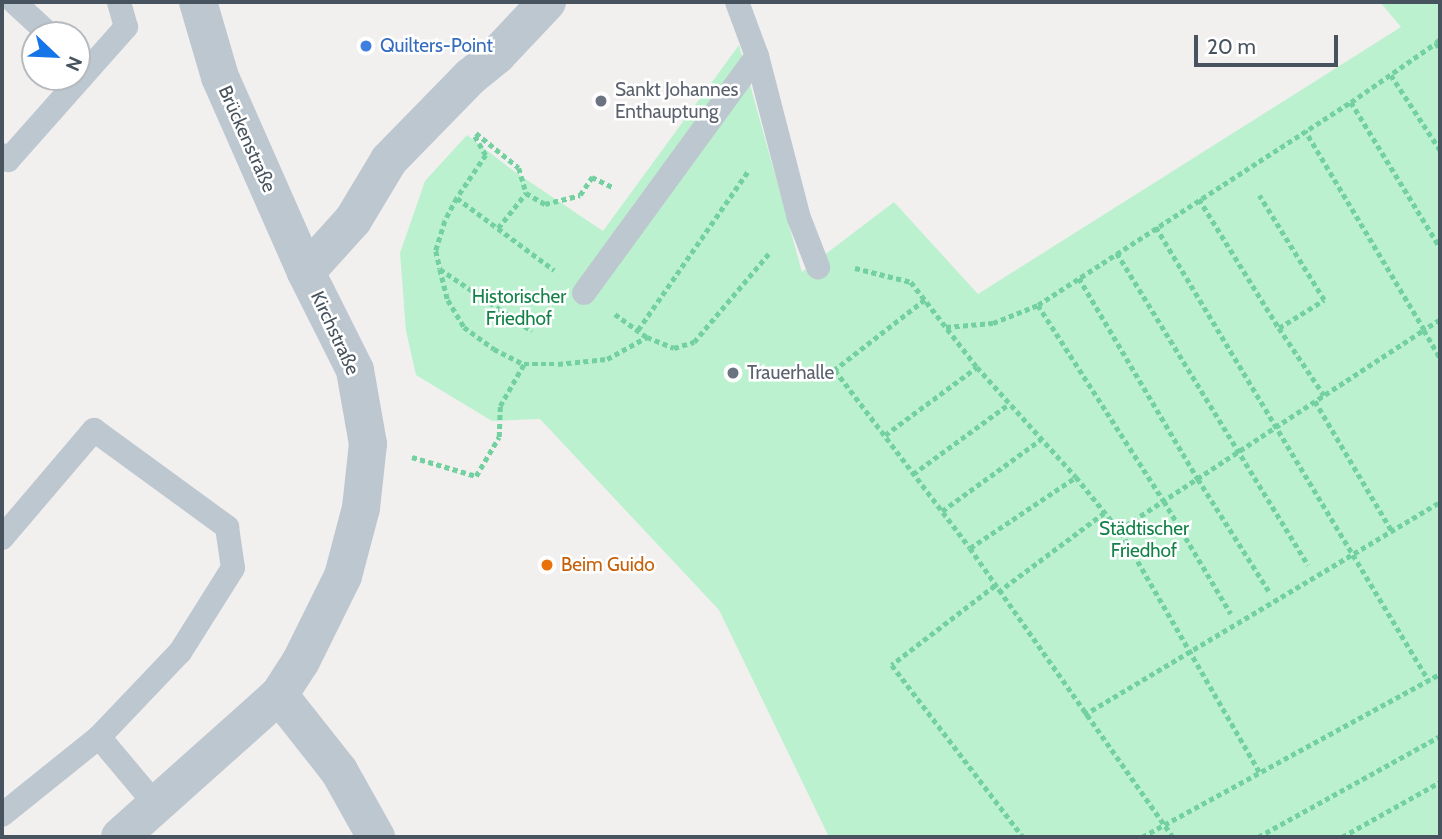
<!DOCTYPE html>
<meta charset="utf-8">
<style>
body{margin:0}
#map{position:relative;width:1442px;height:839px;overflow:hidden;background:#f2efef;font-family:Cabin,sans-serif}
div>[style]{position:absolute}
.green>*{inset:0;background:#bcf1cf}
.path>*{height:4.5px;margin-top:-2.25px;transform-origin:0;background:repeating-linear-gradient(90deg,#73d0a0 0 5px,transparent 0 8.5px)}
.service>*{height:24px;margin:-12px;padding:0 12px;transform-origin:12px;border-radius:12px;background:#bdc7cf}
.minor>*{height:38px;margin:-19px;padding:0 19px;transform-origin:19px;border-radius:19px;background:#bdc7cf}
.tertiary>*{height:38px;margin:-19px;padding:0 19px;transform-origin:19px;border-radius:19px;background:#bdc7cf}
.dots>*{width:19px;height:19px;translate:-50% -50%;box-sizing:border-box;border:4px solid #fff;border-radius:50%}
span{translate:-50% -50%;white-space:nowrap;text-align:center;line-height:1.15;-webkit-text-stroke:5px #fff;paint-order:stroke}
.shop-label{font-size:19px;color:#366cbe}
.left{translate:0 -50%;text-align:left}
.worship-label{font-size:19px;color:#5b616d}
.street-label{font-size:19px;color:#47535e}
.park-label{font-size:19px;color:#148248}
.food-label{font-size:19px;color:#c56008}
.frame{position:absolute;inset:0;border:4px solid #47535e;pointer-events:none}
.north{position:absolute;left:21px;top:21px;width:70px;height:70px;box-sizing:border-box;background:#fff;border:2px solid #b5babf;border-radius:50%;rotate:113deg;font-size:19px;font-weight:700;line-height:28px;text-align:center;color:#47535e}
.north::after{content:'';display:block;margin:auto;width:24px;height:32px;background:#1375e8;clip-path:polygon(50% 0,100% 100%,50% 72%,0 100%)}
.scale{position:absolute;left:1194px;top:35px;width:144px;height:32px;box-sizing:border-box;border:4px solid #47535e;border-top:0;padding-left:9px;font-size:21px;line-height:24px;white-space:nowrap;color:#47535e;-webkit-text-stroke:5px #fff;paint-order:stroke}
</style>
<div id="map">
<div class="green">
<div style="clip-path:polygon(1380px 2px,1440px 2px,1440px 837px,829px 837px,719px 610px,540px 419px,492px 421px,416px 375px,406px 331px,400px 253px,425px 181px,467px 135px,515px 172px,603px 231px,739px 45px,802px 272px,894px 202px,978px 294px,1401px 27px)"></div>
</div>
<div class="path">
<div style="left:1440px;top:40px;width:5px;rotate:143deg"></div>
<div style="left:1436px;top:43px;width:7px;rotate:56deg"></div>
<div style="left:1391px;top:75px;width:90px;rotate:56.8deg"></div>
<div style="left:1351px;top:102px;width:170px;rotate:58.5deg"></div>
<div style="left:476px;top:133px;width:55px;rotate:39.1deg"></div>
<div style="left:519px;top:168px;width:26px;rotate:74deg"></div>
<div style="left:526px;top:193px;width:22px;rotate:30deg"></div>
<div style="left:545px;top:204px;width:36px;rotate:-14deg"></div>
<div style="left:580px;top:195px;width:22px;rotate:-56deg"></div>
<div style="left:592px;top:177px;width:25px;rotate:26deg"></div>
<div style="left:475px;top:136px;width:22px;rotate:60deg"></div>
<div style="left:486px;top:155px;width:52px;rotate:124deg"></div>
<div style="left:457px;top:198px;width:121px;rotate:36.6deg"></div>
<div style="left:457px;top:198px;width:26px;rotate:118deg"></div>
<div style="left:445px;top:221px;width:31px;rotate:107deg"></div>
<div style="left:436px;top:251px;width:18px;rotate:77deg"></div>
<div style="left:440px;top:269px;width:32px;rotate:76deg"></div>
<div style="left:448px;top:300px;width:31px;rotate:59deg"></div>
<div style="left:464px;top:327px;width:37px;rotate:36deg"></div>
<div style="left:494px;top:349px;width:34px;rotate:27deg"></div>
<div style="left:524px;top:364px;width:34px"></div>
<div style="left:558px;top:364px;width:49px;rotate:-5.8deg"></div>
<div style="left:607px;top:359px;width:46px;rotate:-28.8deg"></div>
<div style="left:1199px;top:199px;width:152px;rotate:58.2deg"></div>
<div style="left:1279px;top:328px;width:53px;rotate:-31.9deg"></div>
<div style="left:1324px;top:300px;width:123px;rotate:-121.8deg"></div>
<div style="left:1156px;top:227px;width:530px;rotate:58.98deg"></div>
<div style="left:498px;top:228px;width:45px;rotate:-51.3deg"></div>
<div style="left:1117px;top:253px;width:366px;rotate:58.5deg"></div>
<div style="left:855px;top:268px;width:58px;rotate:14deg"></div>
<div style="left:911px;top:282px;width:108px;rotate:52.2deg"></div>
<div style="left:977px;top:367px;width:148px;rotate:48deg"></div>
<div style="left:1076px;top:477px;width:68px;rotate:50.9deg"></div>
<div style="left:440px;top:269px;width:111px;rotate:34deg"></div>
<div style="left:1079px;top:278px;width:234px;rotate:59.4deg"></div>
<div style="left:1198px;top:479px;width:135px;rotate:57.7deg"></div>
<div style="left:925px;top:300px;width:114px;rotate:142.1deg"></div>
<div style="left:835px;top:370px;width:223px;rotate:52.8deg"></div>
<div style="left:970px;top:548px;width:353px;rotate:54.9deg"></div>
<div style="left:1038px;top:305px;width:233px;rotate:57.3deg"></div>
<div style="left:1164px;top:501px;width:131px;rotate:59.3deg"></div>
<div style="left:615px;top:314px;width:39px;rotate:36deg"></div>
<div style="left:647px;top:337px;width:29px;rotate:22deg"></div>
<div style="left:674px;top:348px;width:21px;rotate:-17deg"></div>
<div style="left:694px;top:342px;width:119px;rotate:-49.8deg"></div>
<div style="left:1440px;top:320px;width:19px;rotate:148deg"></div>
<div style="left:1424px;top:330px;width:32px;rotate:60deg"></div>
<div style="left:946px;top:327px;width:47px;rotate:-4.9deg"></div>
<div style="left:993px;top:323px;width:48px;rotate:-21.8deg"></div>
<div style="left:1038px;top:305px;width:373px;rotate:-33deg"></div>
<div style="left:1351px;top:102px;width:103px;rotate:-34.8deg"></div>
<div style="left:1279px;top:328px;width:81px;rotate:56.1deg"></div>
<div style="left:638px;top:330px;width:193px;rotate:-55.3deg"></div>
<div style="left:1315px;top:401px;width:151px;rotate:59.4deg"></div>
<div style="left:885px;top:435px;width:114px;rotate:-36.5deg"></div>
<div style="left:412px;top:457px;width:67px;rotate:16.5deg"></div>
<div style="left:476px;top:476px;width:45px;rotate:-59.5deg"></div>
<div style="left:499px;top:437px;width:31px;rotate:-88deg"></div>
<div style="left:500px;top:406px;width:48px;rotate:-60.3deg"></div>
<div style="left:913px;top:474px;width:119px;rotate:-36.1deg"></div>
<div style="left:942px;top:511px;width:121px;rotate:-35.9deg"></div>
<div style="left:970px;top:548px;width:128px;rotate:-33.8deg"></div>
<div style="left:995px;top:586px;width:130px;rotate:142.5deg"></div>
<div style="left:892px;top:665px;width:216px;rotate:52.7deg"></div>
<div style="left:998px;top:592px;width:132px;rotate:-36.7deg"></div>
<div style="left:1084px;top:715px;width:415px;rotate:-30.9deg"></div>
<div style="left:1259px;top:772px;width:280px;rotate:-120deg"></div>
<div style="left:1119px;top:530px;width:365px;rotate:-33.3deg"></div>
<div style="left:1424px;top:330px;width:232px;rotate:-120.9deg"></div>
<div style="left:1142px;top:837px;width:340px;rotate:-28.7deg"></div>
<div style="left:1258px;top:837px;width:208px;rotate:-29deg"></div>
<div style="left:1342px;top:837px;width:112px;rotate:-29.3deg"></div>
</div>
<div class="service">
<div style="left:14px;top:2px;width:49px;rotate:42.5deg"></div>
<div style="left:737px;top:2px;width:58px;rotate:69.7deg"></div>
<div style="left:757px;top:56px;width:167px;rotate:75.5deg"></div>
<div style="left:799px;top:218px;width:53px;rotate:68.8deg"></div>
<div style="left:2px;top:155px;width:8px;rotate:40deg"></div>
<div style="left:8px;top:160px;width:178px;rotate:-48.4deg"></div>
<div style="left:126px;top:27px;width:26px;rotate:-106deg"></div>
<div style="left:584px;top:293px;width:293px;rotate:-53.9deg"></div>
<div style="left:2px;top:538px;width:142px;rotate:-49.6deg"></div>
<div style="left:94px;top:430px;width:165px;rotate:36.1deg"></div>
<div style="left:227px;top:527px;width:41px;rotate:81.7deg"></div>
<div style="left:233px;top:568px;width:99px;rotate:122.2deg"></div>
<div style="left:180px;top:652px;width:117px;rotate:133.6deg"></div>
<div style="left:99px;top:737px;width:124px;rotate:141.2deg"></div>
<div style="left:99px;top:737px;width:90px;rotate:50deg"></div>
</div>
<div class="minor">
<div style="left:306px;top:272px;width:70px;rotate:-47.9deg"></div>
<div style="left:353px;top:220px;width:70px;rotate:-59deg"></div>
<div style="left:389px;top:160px;width:116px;rotate:-45.7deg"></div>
<div style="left:470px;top:77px;width:35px;rotate:-39deg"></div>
<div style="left:497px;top:55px;width:73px;rotate:-46.7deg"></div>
<div style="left:279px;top:695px;width:97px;rotate:51.7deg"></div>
<div style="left:339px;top:771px;width:76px;rotate:60.7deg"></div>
</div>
<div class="tertiary">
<div style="left:120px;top:837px;width:213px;rotate:-41.8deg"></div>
<div style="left:279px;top:695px;width:40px;rotate:-57.1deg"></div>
<div style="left:301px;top:661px;width:95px;rotate:-63.7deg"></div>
<div style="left:343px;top:576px;width:70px;rotate:-75.2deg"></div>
<div style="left:361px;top:508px;width:64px;rotate:-83.8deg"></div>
<div style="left:368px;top:444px;width:75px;rotate:-100deg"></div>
<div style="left:355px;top:370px;width:110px;rotate:-116.6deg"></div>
<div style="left:306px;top:272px;width:213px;rotate:-113.8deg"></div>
<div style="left:220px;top:77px;width:78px;rotate:-106.3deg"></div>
</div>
<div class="dots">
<div style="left:366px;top:46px;background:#3f7fe0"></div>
<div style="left:601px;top:101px;background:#6b7280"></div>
<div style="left:733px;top:373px;background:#6b7280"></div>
<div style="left:547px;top:565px;background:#e8710a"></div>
</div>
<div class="shop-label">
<span class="left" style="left:380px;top:46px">Quilters-Point</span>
</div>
<div class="worship-label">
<span class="left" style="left:615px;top:101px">Sankt Johannes<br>Enthauptung</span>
<span class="left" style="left:747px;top:373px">Trauerhalle</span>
</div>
<div class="street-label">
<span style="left:247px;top:139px;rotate:66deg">Brückenstraße</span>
<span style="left:335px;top:333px;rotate:65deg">Kirchstraße</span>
</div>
<div class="park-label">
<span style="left:519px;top:308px">Historischer<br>Friedhof</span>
<span style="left:1144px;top:540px">Städtischer<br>Friedhof</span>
</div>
<div class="food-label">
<span class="left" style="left:561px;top:565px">Beim Guido</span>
</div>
<div class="frame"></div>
<div class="north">N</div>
<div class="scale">20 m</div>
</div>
